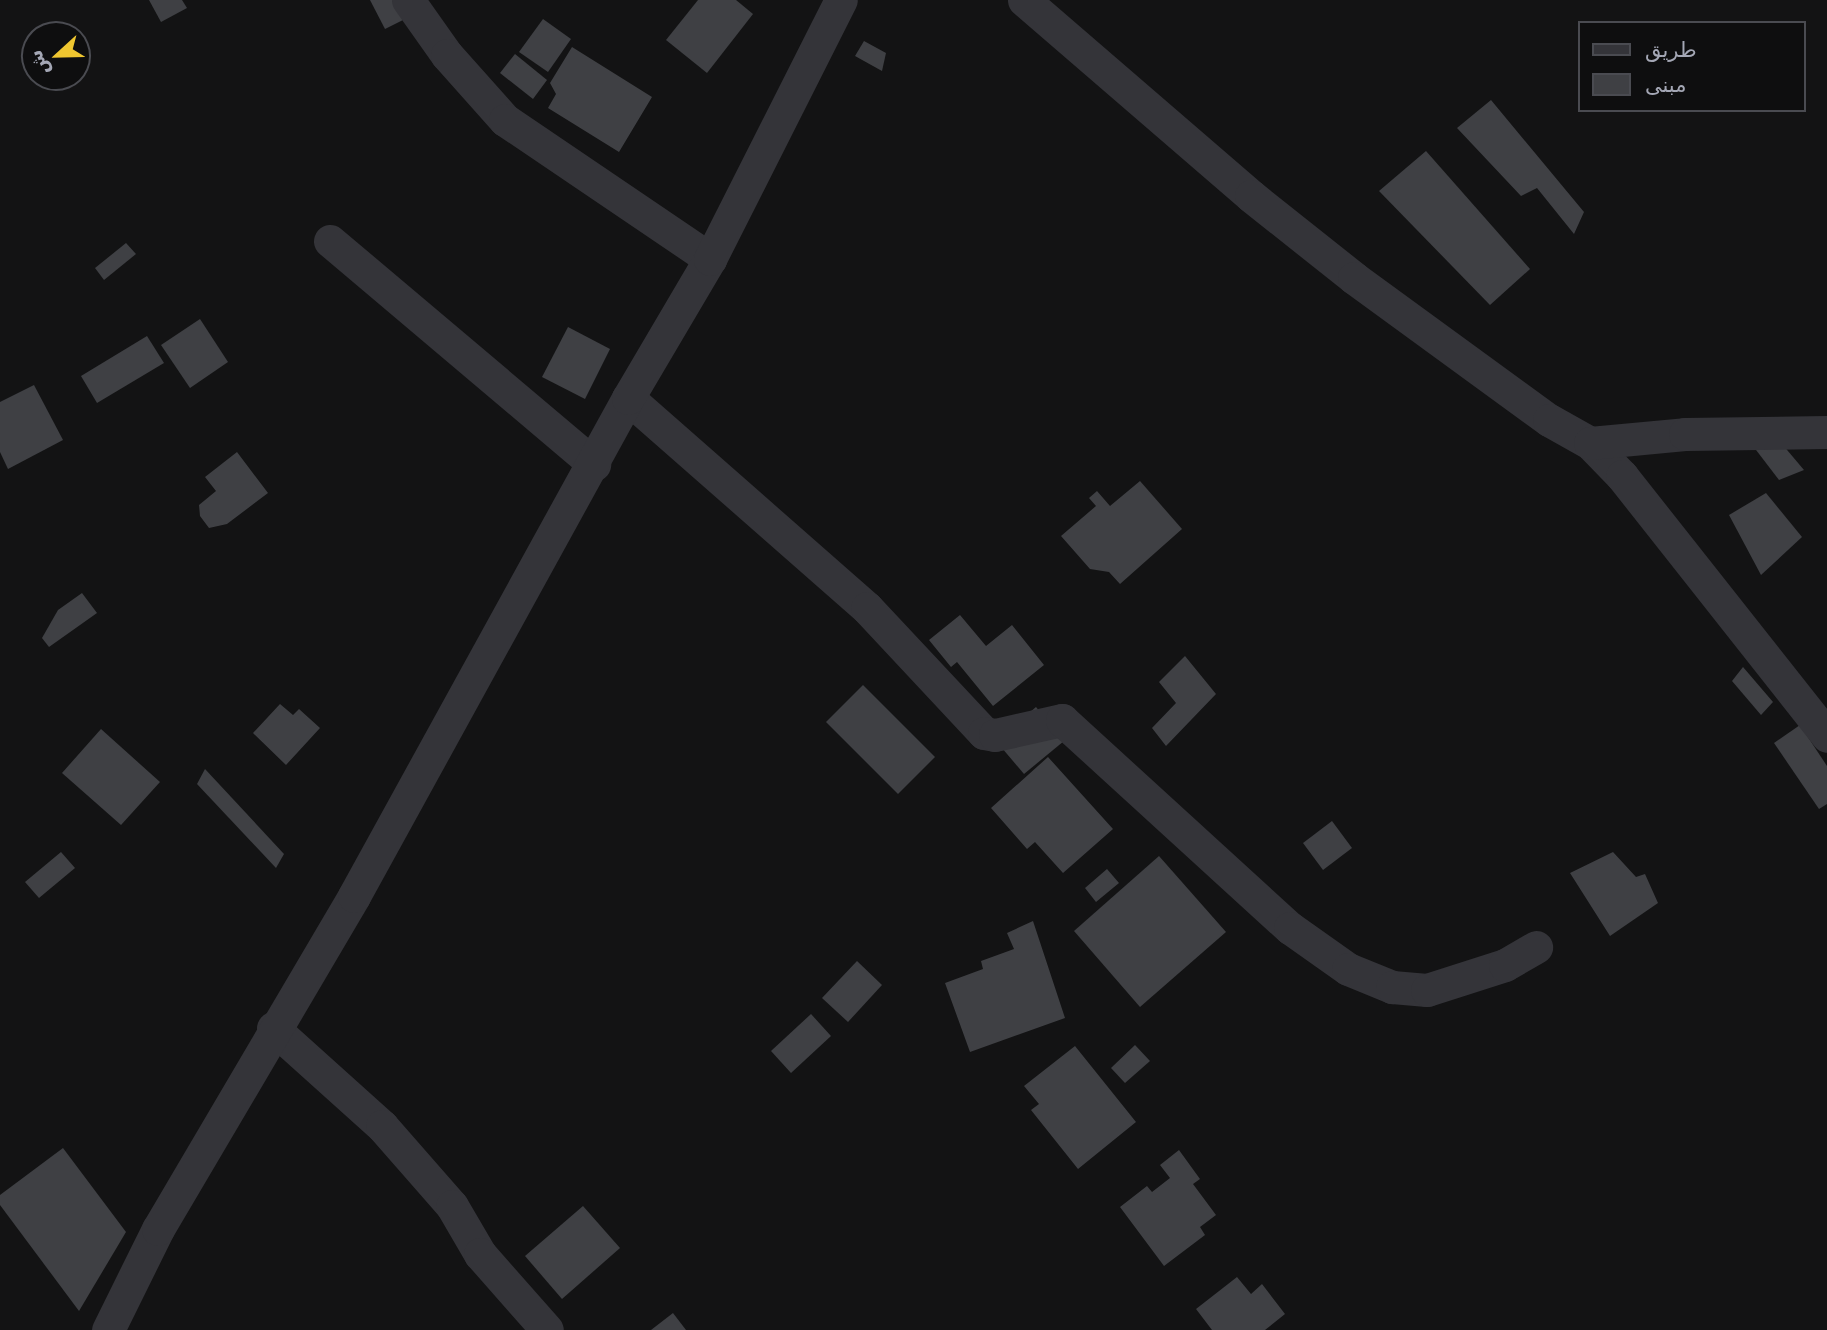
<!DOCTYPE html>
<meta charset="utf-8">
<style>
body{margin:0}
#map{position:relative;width:1827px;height:1330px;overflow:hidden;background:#131314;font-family:"DejaVu Sans",Vazirmatn,sans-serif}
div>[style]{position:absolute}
.building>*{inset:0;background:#3f4044}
.minor>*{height:33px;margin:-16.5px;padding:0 16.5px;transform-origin:16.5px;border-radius:16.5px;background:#343439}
span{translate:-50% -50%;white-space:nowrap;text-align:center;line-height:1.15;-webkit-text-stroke:5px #0e0e0f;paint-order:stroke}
.legend{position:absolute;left:1578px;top:21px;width:228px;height:91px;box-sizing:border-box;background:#0e0e0f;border:2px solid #4a4b51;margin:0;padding:9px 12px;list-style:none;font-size:21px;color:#a4a7b5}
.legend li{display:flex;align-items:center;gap:14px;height:35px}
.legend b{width:35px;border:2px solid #4a4b51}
.north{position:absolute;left:21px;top:21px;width:70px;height:70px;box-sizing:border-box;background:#0e0e0f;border:2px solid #4a4b51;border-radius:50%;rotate:248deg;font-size:19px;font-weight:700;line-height:28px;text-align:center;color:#a4a7b5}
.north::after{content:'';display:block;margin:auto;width:24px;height:32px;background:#efc630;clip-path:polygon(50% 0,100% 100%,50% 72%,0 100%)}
</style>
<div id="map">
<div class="building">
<div style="clip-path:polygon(149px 0,182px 0,187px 8px,161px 22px)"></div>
<div style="clip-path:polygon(370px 0,392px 0,403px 20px,385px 29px)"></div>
<div style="clip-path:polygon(698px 0,736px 0,753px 14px,707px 73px,666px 40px)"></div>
<div style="clip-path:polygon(543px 19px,571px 39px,548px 72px,519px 52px)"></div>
<div style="clip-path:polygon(864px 41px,886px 53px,882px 71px,855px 56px)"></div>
<div style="clip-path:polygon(572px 47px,652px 97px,619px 152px,548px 108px,556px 94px,550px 83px)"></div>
<div style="clip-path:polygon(515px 54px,547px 80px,533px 99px,500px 73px)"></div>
<div style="clip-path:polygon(1491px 100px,1584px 212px,1574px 234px,1537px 188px,1521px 196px,1457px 128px)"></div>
<div style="clip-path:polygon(1426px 151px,1530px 269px,1490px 305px,1379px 191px)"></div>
<div style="clip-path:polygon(126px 243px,136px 254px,104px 280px,95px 268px)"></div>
<div style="clip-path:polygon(200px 319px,228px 362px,190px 388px,161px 345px)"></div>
<div style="clip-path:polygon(568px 327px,610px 349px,585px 399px,542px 377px)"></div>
<div style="clip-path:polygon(147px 336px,164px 363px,97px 403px,81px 376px)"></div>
<div style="clip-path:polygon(34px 385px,63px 440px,8px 469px,0 452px,0 402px)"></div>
<div style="clip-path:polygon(1772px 432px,1804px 470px,1779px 480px,1753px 446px)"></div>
<div style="clip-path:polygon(237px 452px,268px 493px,227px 524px,209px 528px,200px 516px,199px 505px,216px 491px,205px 477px)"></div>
<div style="clip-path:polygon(1140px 481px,1182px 529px,1120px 584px,1109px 572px,1090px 569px,1061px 536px,1096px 506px,1089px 498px,1097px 491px,1110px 506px)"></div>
<div style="clip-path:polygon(1766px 493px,1802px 537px,1761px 575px,1729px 515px)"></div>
<div style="clip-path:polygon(82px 593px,97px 613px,49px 647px,42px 638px,58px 610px)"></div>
<div style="clip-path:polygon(960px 615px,986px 646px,1012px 625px,1044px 665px,993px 706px,957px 662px,951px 667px,929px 640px)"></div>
<div style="clip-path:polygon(1185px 656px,1216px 694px,1166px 746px,1152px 728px,1176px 703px,1159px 682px)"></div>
<div style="clip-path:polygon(1743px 667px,1773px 702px,1761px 715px,1732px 681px)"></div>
<div style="clip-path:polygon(863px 685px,935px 757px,898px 794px,826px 722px)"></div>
<div style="clip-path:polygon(280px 704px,293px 715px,299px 709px,320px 728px,286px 765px,253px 733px)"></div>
<div style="clip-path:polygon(1036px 707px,1064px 741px,1024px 774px,996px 741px)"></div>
<div style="clip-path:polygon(1800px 725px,1827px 766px,1827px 804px,1819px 809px,1774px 743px)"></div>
<div style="clip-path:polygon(101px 729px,160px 782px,121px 825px,62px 773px)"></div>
<div style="clip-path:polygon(1048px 757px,1113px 829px,1063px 873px,1035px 842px,1027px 849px,991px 808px)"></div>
<div style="clip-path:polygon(205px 769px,284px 854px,276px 868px,197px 784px)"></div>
<div style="clip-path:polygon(1332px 821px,1352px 848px,1323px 870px,1303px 843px)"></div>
<div style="clip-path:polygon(61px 852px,75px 868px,39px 898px,25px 882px)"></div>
<div style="clip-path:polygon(1613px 852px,1636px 877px,1645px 874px,1658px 903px,1610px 936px,1570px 873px)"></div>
<div style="clip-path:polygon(1159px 856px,1226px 932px,1140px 1007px,1074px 931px)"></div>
<div style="clip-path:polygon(1107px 869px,1119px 883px,1096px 902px,1085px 888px)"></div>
<div style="clip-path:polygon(1033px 921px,1065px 1018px,970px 1052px,945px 983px,983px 969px,981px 961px,1014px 949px,1007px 933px)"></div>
<div style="clip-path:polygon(857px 961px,882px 985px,848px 1022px,822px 998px)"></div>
<div style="clip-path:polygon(811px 1014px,831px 1036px,791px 1073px,771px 1051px)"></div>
<div style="clip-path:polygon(1135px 1045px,1150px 1061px,1125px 1083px,1111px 1068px)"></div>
<div style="clip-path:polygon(1075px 1046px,1136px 1122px,1078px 1169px,1031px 1110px,1039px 1104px,1024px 1086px)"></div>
<div style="clip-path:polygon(63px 1148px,126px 1232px,79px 1311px,0 1205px,0 1195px)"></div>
<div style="clip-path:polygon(1179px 1150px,1200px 1179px,1193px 1184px,1216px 1215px,1200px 1227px,1205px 1235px,1164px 1266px,1120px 1207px,1147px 1186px,1152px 1192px,1170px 1178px,1160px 1165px)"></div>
<div style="clip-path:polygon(583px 1206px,620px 1248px,562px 1299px,525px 1256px)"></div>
<div style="clip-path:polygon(1237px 1277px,1251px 1294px,1262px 1284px,1285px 1314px,1265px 1330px,1212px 1330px,1196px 1309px)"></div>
<div style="clip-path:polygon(673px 1313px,686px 1330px,651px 1330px)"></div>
</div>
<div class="minor">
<div style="left:408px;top:0;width:67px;rotate:54.7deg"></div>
<div style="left:447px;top:55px;width:87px;rotate:48.3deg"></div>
<div style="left:505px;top:120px;width:248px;rotate:34.1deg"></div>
<div style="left:1024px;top:0;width:300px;rotate:40.8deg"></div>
<div style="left:1251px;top:196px;width:132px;rotate:38.5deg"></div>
<div style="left:1354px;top:278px;width:241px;rotate:36.1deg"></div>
<div style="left:1549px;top:420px;width:47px;rotate:29.3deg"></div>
<div style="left:1590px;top:443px;width:46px;rotate:45.9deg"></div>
<div style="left:1622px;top:476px;width:331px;rotate:51.7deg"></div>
<div style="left:330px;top:241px;width:346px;rotate:40.2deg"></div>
<div style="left:628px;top:398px;width:318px;rotate:41.3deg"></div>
<div style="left:867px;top:608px;width:171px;rotate:46.9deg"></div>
<div style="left:984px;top:733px;width:11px;rotate:10deg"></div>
<div style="left:995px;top:735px;width:69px;rotate:-12.6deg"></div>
<div style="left:1062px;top:720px;width:309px;rotate:42.4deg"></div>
<div style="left:1290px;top:928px;width:71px;rotate:35.3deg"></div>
<div style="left:1348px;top:969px;width:48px;rotate:22.2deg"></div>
<div style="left:1392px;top:987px;width:35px;rotate:5deg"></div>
<div style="left:1427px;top:990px;width:82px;rotate:-17.8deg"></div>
<div style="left:1505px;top:965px;width:36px;rotate:-30deg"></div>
<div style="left:1590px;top:443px;width:95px;rotate:-5.4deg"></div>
<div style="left:1685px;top:434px;width:142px;rotate:-0.8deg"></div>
<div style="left:273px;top:1028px;width:147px;rotate:42deg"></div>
<div style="left:382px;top:1126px;width:106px;rotate:48.8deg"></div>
<div style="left:452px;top:1206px;width:56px;rotate:59.7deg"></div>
<div style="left:480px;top:1254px;width:101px;rotate:48.6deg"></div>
<div style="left:108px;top:1330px;width:113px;rotate:-63.7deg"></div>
<div style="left:158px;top:1229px;width:386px;rotate:-59.5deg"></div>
<div style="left:354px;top:896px;width:568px;rotate:-61.18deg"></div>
<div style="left:628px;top:398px;width:161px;rotate:-59.5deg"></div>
<div style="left:710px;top:259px;width:290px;rotate:-63.2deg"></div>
</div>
<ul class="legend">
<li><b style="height:9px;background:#343439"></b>طريق</li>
<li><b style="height:19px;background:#3f4044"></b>مبنى</li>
</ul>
<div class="north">ش</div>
</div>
